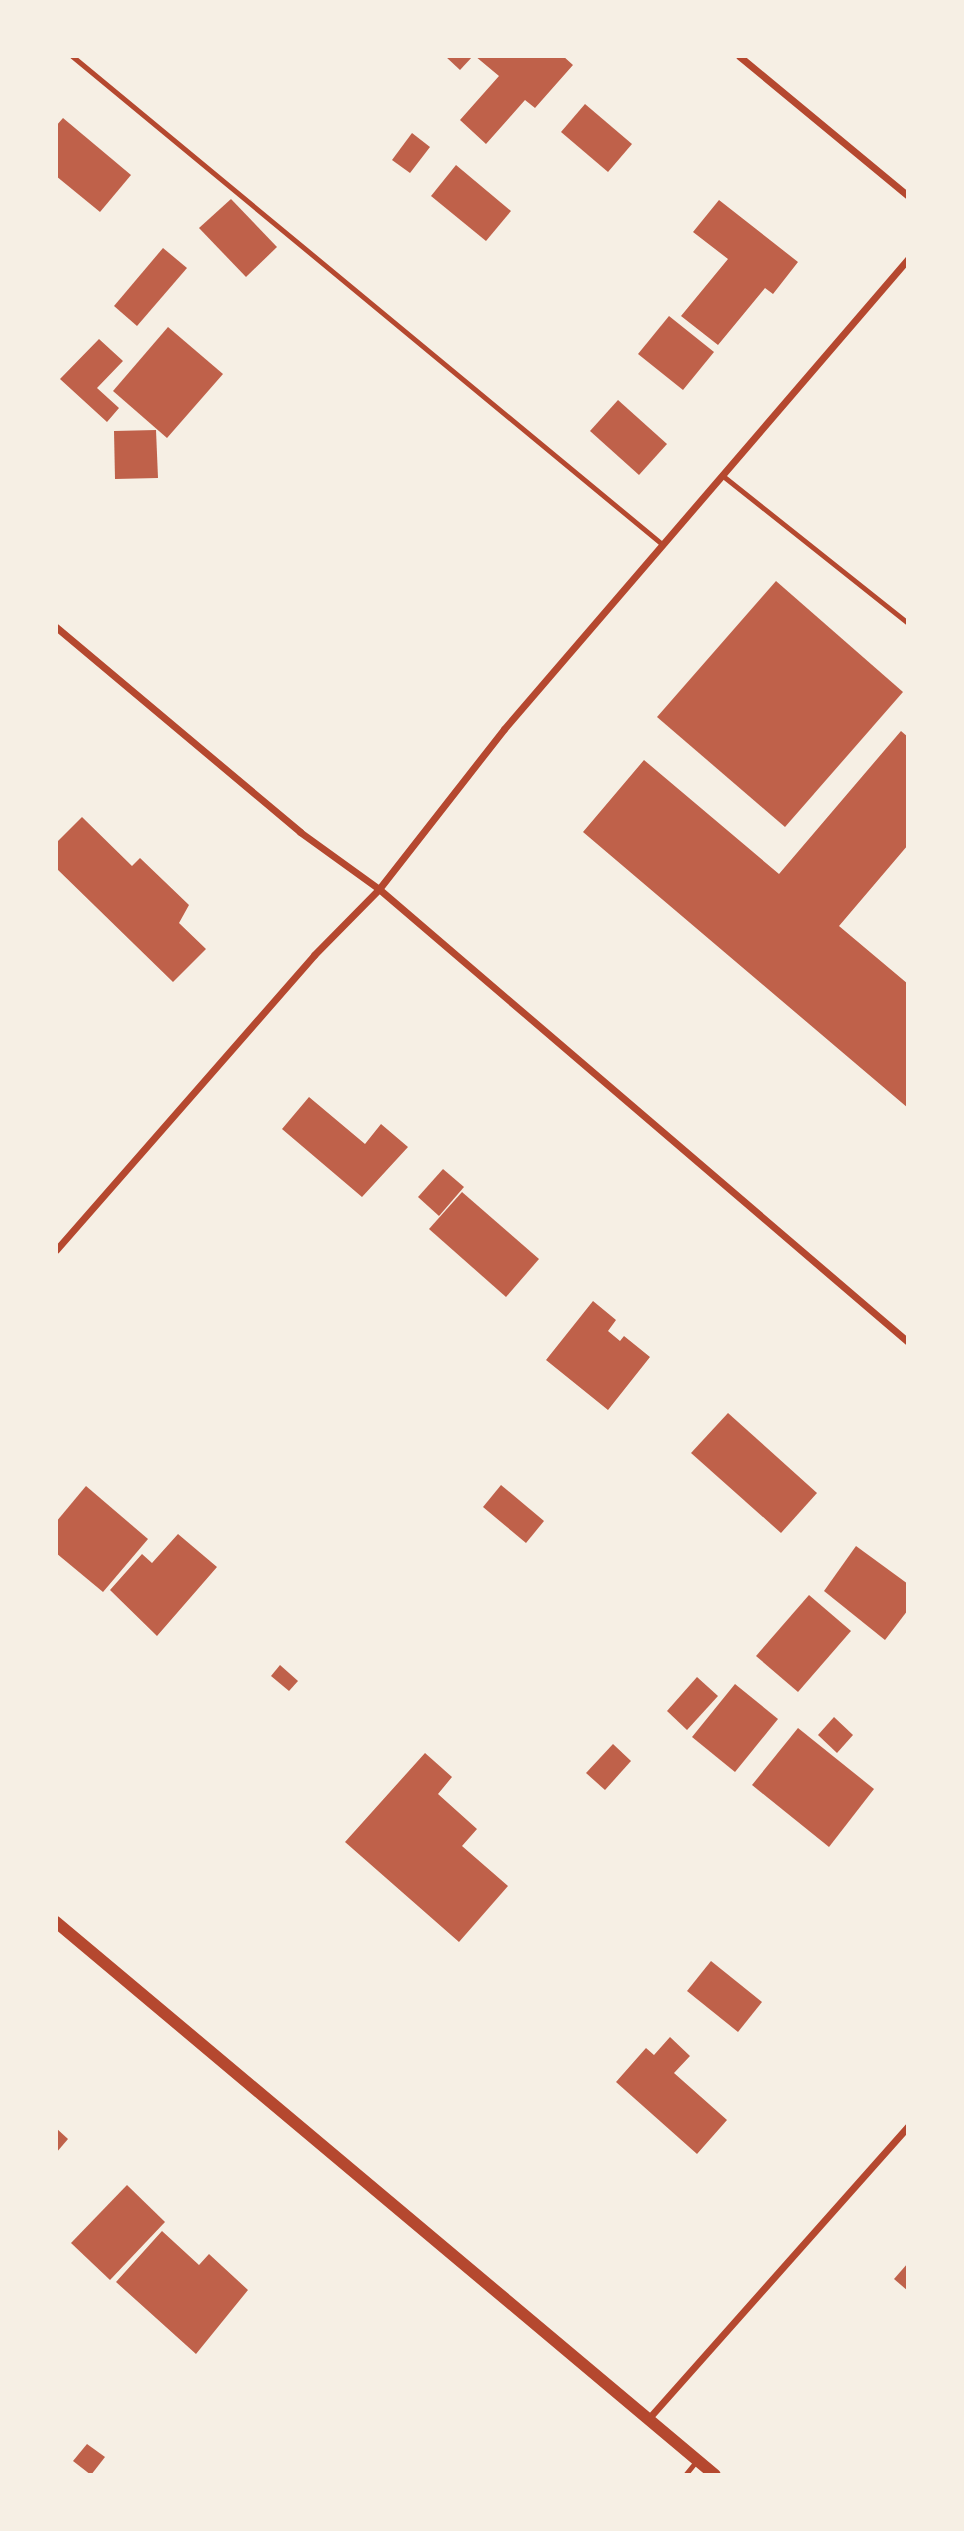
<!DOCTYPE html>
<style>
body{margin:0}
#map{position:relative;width:964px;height:2531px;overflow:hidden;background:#f6efe4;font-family:"Libre Baskerville",serif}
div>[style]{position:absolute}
.building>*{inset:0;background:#bf614a}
.service>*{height:5px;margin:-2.5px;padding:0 2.5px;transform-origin:2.5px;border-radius:2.5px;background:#b5482f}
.minor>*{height:7px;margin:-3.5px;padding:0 3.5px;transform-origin:3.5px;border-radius:3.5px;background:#b5482f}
.tertiary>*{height:12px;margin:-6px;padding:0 6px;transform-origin:6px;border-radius:6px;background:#b5482f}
span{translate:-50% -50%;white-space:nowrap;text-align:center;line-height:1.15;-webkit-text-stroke:6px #f6efe4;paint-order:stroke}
.frame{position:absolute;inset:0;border:58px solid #f6efe4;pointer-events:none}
</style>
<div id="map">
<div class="building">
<div style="clip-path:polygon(445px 56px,473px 56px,460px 70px)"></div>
<div style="clip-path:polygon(475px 56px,563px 56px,573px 65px,535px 108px,525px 100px,486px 144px,460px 120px,499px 76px)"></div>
<div style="clip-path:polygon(585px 104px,632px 144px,608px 172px,561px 132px)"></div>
<div style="clip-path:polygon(63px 118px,131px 175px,100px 212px,56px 176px,56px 126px)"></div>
<div style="clip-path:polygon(412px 133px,430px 147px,410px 173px,392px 160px)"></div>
<div style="clip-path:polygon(456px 165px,511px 211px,486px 241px,431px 196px)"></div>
<div style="clip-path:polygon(231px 199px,277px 247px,246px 277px,199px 228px)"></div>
<div style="clip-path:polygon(719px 200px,798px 262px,773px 294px,765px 288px,718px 345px,681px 316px,728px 259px,693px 232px)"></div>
<div style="clip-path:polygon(163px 248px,187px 268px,137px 326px,114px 306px)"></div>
<div style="clip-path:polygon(669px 316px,714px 352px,683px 390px,638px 354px)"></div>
<div style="clip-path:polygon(168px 327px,223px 374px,167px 438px,113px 391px)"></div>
<div style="clip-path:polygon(99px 339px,123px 361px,97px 388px,119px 408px,107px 422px,60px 379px)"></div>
<div style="clip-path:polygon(618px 400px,667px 444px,639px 475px,590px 431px)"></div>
<div style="clip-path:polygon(156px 430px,158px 478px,115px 479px,114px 431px)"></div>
<div style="clip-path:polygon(776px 581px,903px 692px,785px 827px,657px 717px)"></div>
<div style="clip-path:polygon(901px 731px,908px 737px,908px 845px,839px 926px,908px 984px,908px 1108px,583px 832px,644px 760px,779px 874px)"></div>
<div style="clip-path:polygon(82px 817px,132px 866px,140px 858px,189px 905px,179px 923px,206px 949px,173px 982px,56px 868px,56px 843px)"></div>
<div style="clip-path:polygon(309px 1097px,365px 1144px,381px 1124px,408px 1147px,362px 1197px,282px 1129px)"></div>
<div style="clip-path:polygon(443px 1169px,464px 1187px,439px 1216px,418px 1197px)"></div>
<div style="clip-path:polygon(462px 1192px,539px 1259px,506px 1297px,429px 1229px)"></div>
<div style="clip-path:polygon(593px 1301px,616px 1320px,608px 1331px,620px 1341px,624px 1336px,650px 1357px,608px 1410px,546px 1360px)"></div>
<div style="clip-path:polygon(728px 1413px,817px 1493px,781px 1533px,691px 1453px)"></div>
<div style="clip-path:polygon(501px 1485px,544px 1521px,526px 1543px,483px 1507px)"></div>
<div style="clip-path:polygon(86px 1486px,148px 1539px,103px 1592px,56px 1553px,56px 1522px)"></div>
<div style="clip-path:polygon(178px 1534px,217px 1567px,157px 1636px,110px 1590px,142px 1554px,152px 1563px)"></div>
<div style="clip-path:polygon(856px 1546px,908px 1584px,908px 1610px,885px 1640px,824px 1591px)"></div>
<div style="clip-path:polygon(809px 1595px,851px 1631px,798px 1692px,756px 1656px)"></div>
<div style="clip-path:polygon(280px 1665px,298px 1681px,289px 1691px,271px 1676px)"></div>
<div style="clip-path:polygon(697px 1677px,718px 1696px,687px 1730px,667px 1711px)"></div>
<div style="clip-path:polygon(735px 1684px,778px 1719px,735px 1772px,692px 1737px)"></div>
<div style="clip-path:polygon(834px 1717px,853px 1735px,837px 1753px,818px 1735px)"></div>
<div style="clip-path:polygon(798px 1728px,874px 1789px,829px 1847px,752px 1785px)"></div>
<div style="clip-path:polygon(613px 1744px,631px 1761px,605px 1790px,586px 1773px)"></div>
<div style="clip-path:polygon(425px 1753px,452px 1777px,438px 1794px,477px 1829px,462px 1846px,508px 1886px,459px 1942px,345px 1842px)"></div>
<div style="clip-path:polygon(711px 1961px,762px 2002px,738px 2032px,687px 1991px)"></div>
<div style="clip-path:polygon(670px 2037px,690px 2056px,674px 2073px,727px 2120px,697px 2154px,616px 2082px,646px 2048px,654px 2055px)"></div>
<div style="clip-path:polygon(56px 2128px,68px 2139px,56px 2153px)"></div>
<div style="clip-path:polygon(127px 2185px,165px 2222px,110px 2280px,71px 2243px)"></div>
<div style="clip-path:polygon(162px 2231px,199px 2265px,209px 2254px,248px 2290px,196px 2354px,116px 2282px)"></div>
<div style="clip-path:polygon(908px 2263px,908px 2291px,894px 2279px)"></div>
<div style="clip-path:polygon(87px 2444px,105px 2457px,91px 2475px,73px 2461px)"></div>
</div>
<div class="service">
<div style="left:72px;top:56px;width:767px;rotate:39.6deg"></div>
<div style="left:723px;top:476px;width:236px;rotate:38.5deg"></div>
<div style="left:685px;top:2475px;width:19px;rotate:-51deg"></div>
</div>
<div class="minor">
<div style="left:739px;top:56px;width:219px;rotate:39.6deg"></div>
<div style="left:56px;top:627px;width:319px;rotate:40deg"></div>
<div style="left:300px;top:832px;width:97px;rotate:35.8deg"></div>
<div style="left:379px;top:889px;width:696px;rotate:40.57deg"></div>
<div style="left:56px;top:1250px;width:392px;rotate:-48.8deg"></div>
<div style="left:314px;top:955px;width:93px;rotate:-45.4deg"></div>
<div style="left:379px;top:889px;width:203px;rotate:-52deg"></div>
<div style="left:504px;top:729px;width:620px;rotate:-49.32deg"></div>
<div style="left:649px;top:2418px;width:390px;rotate:-48.4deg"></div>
</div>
<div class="tertiary">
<div style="left:56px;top:1922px;width:860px;rotate:40deg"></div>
</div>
<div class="frame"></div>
</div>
